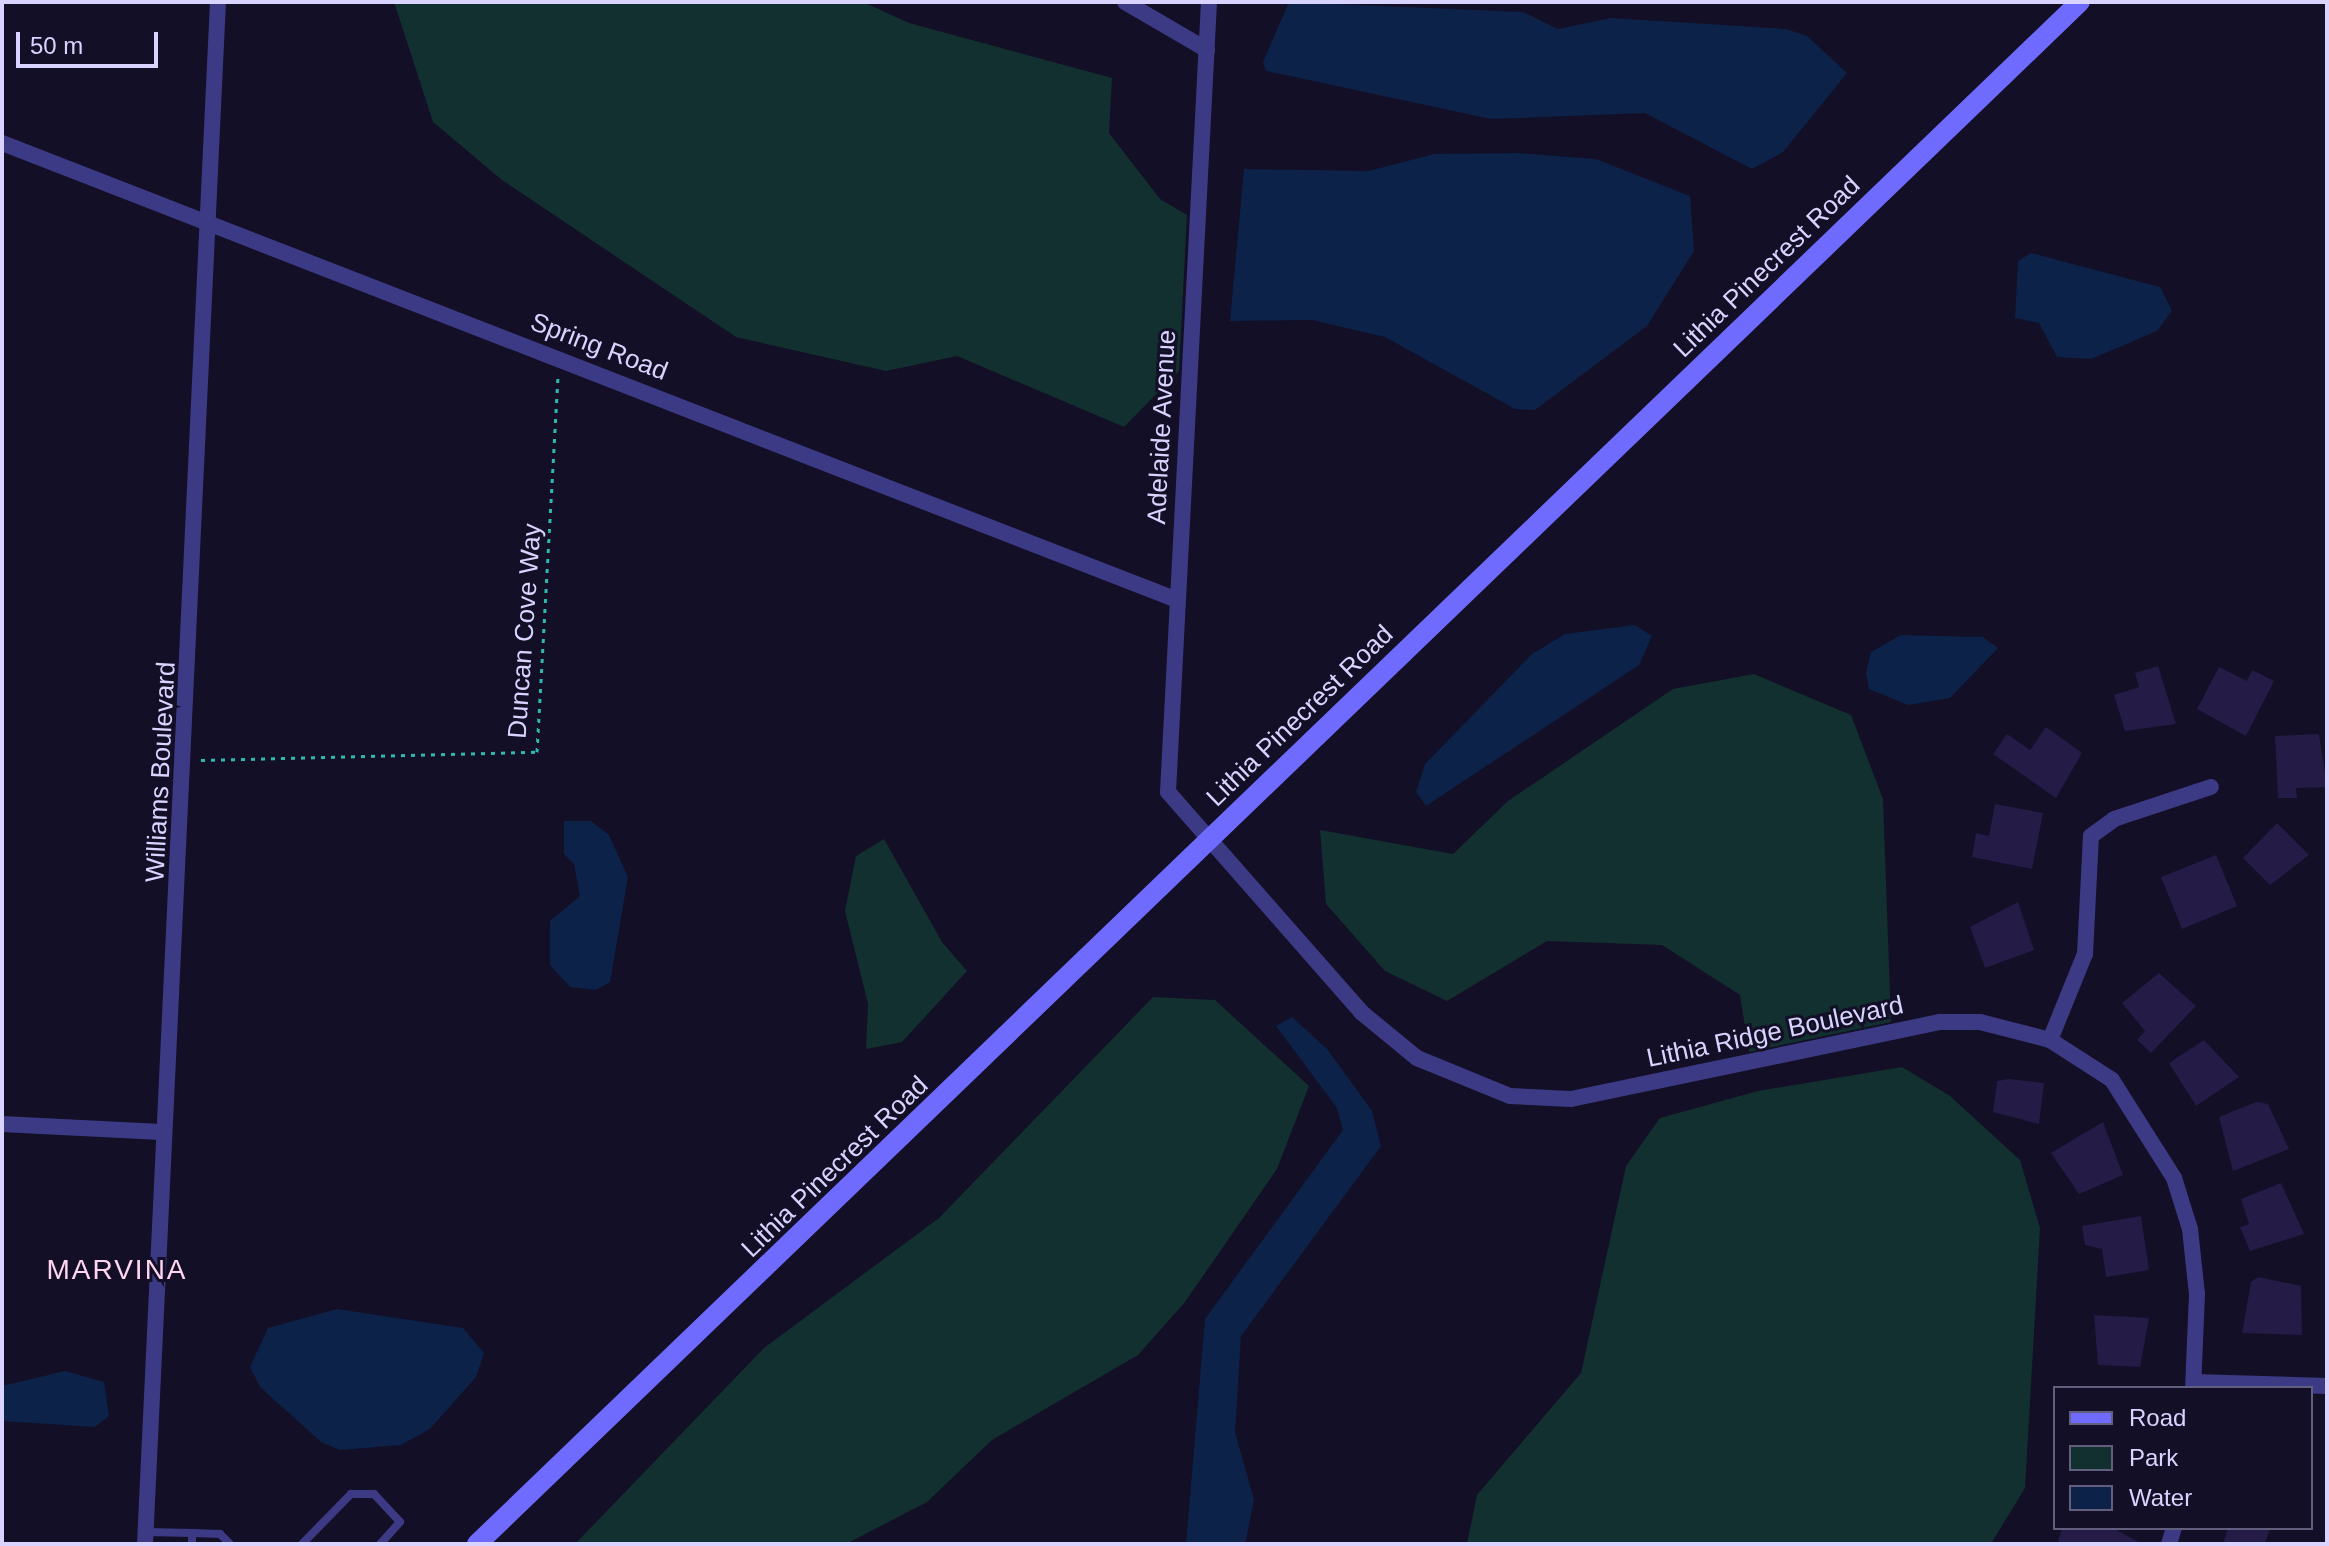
<!DOCTYPE html>
<style>
body{margin:0}
#map{position:relative;width:2329px;height:1546px;overflow:hidden;background:#130f26;font-family:Arial,sans-serif}
div>[style]{position:absolute}
.green>*{inset:0;background:#12302f}
.water>*{inset:0;background:#0c2248}
.building>*{inset:0;background:#241b47}
.path>*{height:3px;margin-top:-1.5px;transform-origin:0;background:repeating-linear-gradient(90deg,#2fb8b0 0 4px,transparent 0 10px)}
.lane>*{height:8px;margin:-4px;padding:0 4px;transform-origin:4px;border-radius:4px;background:#3d3a85}
.street>*{height:16px;margin:-8px;padding:0 8px;transform-origin:8px;border-radius:8px;background:#3d3a85}
.secondary>*{height:20px;margin:-10px;padding:0 10px;transform-origin:10px;border-radius:10px;background:#6f6bff}
span{translate:-50% -50%;white-space:nowrap;text-align:center;line-height:1.15;-webkit-text-stroke:6px #130f26;paint-order:stroke}
.street-label{font-size:26px;color:#d9d4ff}
.neighbourhood-label{font-size:28px;color:#ffd6f0;letter-spacing:2px}
.frame{position:absolute;inset:0;border:4px solid #d9d4ff;pointer-events:none}
.legend{position:absolute;left:2053px;top:1386px;width:260px;height:144px;box-sizing:border-box;background:#130f26;border:2px solid #625e7d;margin:0;padding:10px 14px;list-style:none;font-size:24px;color:#d9d4ff}
.legend li{display:flex;align-items:center;gap:16px;height:40px}
.legend b{width:40px;border:2px solid #625e7d}
.scale{position:absolute;left:16px;top:32px;width:142px;height:36px;box-sizing:border-box;border:4px solid #d9d4ff;border-top:0;padding-left:10px;font-size:24px;line-height:28px;white-space:nowrap;color:#d9d4ff;-webkit-text-stroke:6px #130f26;paint-order:stroke}
</style>
<div id="map">
<div class="green">
<div style="clip-path:polygon(394px 2px,863px 2px,909px 23px,1112px 78px,1109px 133px,1160px 199px,1187px 215px,1179px 371px,1124px 427px,957px 356px,886px 371px,736px 337px,502px 180px,433px 122px)"></div>
<div style="clip-path:polygon(1754px 674px,1851px 715px,1883px 799px,1891px 1022px,1749px 1052px,1740px 995px,1662px 945px,1547px 941px,1447px 1001px,1385px 971px,1326px 904px,1320px 830px,1453px 854px,1508px 801px,1673px 689px)"></div>
<div style="clip-path:polygon(884px 839px,942px 942px,967px 971px,902px 1042px,866px 1049px,868px 1004px,845px 911px,856px 856px)"></div>
<div style="clip-path:polygon(1153px 997px,1215px 1000px,1309px 1086px,1277px 1169px,1185px 1302px,1138px 1355px,992px 1440px,927px 1502px,846px 1544px,575px 1544px,764px 1348px,939px 1218px)"></div>
<div style="clip-path:polygon(1902px 1067px,1950px 1096px,2020px 1160px,2040px 1228px,2025px 1488px,1992px 1542px,1467px 1544px,1477px 1495px,1581px 1373px,1626px 1166px,1660px 1118px,1758px 1091px)"></div>
</div>
<div class="water">
<div style="clip-path:polygon(1289px 2px,1523px 12px,1558px 29px,1611px 18px,1786px 29px,1807px 36px,1847px 73px,1783px 152px,1752px 169px,1645px 113px,1491px 119px,1266px 71px,1263px 62px)"></div>
<div style="clip-path:polygon(1517px 153px,1596px 159px,1690px 196px,1694px 251px,1647px 326px,1535px 410px,1515px 409px,1385px 337px,1312px 320px,1230px 321px,1244px 169px,1369px 171px,1434px 154px)"></div>
<div style="clip-path:polygon(2031px 253px,2160px 287px,2172px 311px,2157px 331px,2091px 359px,2057px 357px,2039px 323px,2015px 318px,2018px 261px)"></div>
<div style="clip-path:polygon(1635px 625px,1652px 636px,1639px 665px,1426px 806px,1416px 792px,1425px 764px,1532px 654px,1565px 634px)"></div>
<div style="clip-path:polygon(1901px 635px,1983px 637px,1998px 648px,1950px 698px,1908px 705px,1869px 689px,1866px 673px,1871px 652px)"></div>
<div style="clip-path:polygon(564px 821px,591px 821px,609px 835px,628px 877px,610px 982px,596px 990px,570px 987px,550px 965px,550px 921px,580px 896px,574px 864px,564px 854px)"></div>
<div style="clip-path:polygon(1292px 1017px,1328px 1050px,1372px 1111px,1381px 1146px,1241px 1336px,1235px 1432px,1254px 1500px,1245px 1544px,1186px 1544px,1205px 1319px,1343px 1130px,1337px 1108px,1276px 1026px)"></div>
<div style="clip-path:polygon(337px 1309px,463px 1328px,484px 1353px,476px 1377px,430px 1429px,401px 1445px,340px 1450px,321px 1442px,260px 1387px,250px 1367px,268px 1328px)"></div>
<div style="clip-path:polygon(65px 1371px,104px 1382px,109px 1416px,95px 1427px,2px 1421px,2px 1386px)"></div>
</div>
<div class="building">
<div style="clip-path:polygon(2158px 666px,2176px 724px,2125px 731px,2114px 695px,2139px 687px,2135px 673px)"></div>
<div style="clip-path:polygon(2219px 667px,2247px 681px,2252px 670px,2274px 681px,2246px 736px,2197px 709px)"></div>
<div style="clip-path:polygon(2046px 727px,2082px 753px,2056px 798px,1993px 754px,2007px 734px,2030px 750px)"></div>
<div style="clip-path:polygon(2319px 734px,2327px 787px,2296px 788px,2297px 798px,2278px 798px,2275px 736px)"></div>
<div style="clip-path:polygon(1995px 804px,2043px 813px,2032px 869px,1972px 857px,1976px 833px,1989px 836px)"></div>
<div style="clip-path:polygon(2277px 823px,2309px 855px,2270px 885px,2243px 858px)"></div>
<div style="clip-path:polygon(2216px 855px,2237px 906px,2182px 929px,2161px 877px)"></div>
<div style="clip-path:polygon(2018px 902px,2034px 950px,1985px 968px,1970px 927px)"></div>
<div style="clip-path:polygon(2159px 973px,2196px 1006px,2151px 1053px,2137px 1040px,2145px 1031px,2122px 1003px)"></div>
<div style="clip-path:polygon(2204px 1040px,2239px 1077px,2196px 1106px,2169px 1063px)"></div>
<div style="clip-path:polygon(2009px 1079px,2044px 1083px,2039px 1124px,1993px 1112px,1997px 1081px)"></div>
<div style="clip-path:polygon(2256px 1102px,2268px 1104px,2289px 1149px,2233px 1171px,2219px 1117px)"></div>
<div style="clip-path:polygon(2103px 1122px,2123px 1175px,2079px 1194px,2051px 1153px)"></div>
<div style="clip-path:polygon(2281px 1183px,2304px 1234px,2250px 1251px,2240px 1227px,2249px 1224px,2241px 1199px)"></div>
<div style="clip-path:polygon(2141px 1216px,2149px 1270px,2106px 1277px,2102px 1249px,2085px 1245px,2082px 1226px)"></div>
<div style="clip-path:polygon(2258px 1277px,2301px 1286px,2302px 1335px,2242px 1333px,2251px 1282px)"></div>
<div style="clip-path:polygon(2094px 1315px,2149px 1318px,2140px 1367px,2098px 1365px)"></div>
<div style="clip-path:polygon(2062px 1528px,2113px 1528px,2142px 1544px,2068px 1544px,2058px 1541px)"></div>
<div style="clip-path:polygon(2228px 1528px,2270px 1528px,2265px 1544px,2223px 1544px)"></div>
</div>
<div class="path">
<div style="left:201px;top:760px;width:336px;rotate:-1.4deg"></div>
<div style="left:537px;top:752px;width:377px;rotate:-86.8deg"></div>
</div>
<div class="lane">
<div style="left:146px;top:1532px;width:46px;rotate:1.2deg"></div>
<div style="left:192px;top:1544px;width:11px;rotate:-90deg"></div>
<div style="left:192px;top:1533px;width:28px;rotate:2deg"></div>
<div style="left:220px;top:1534px;width:14px;rotate:45deg"></div>
<div style="left:302px;top:1544px;width:70px;rotate:-45.6deg"></div>
<div style="left:351px;top:1494px;width:23px"></div>
<div style="left:374px;top:1494px;width:38px;rotate:47deg"></div>
<div style="left:400px;top:1522px;width:30px;rotate:132deg"></div>
</div>
<div class="street">
<div style="left:1125px;top:2px;width:95px;rotate:30.3deg"></div>
<div style="left:1209px;top:2px;width:791px;rotate:92.97deg"></div>
<div style="left:1168px;top:792px;width:293px;rotate:48.7deg"></div>
<div style="left:1361px;top:1012px;width:72px;rotate:39.4deg"></div>
<div style="left:1417px;top:1058px;width:100px;rotate:22.2deg"></div>
<div style="left:1510px;top:1096px;width:61px;rotate:2.8deg"></div>
<div style="left:1571px;top:1099px;width:377px;rotate:-11.8deg"></div>
<div style="left:1940px;top:1022px;width:40px"></div>
<div style="left:1980px;top:1022px;width:72px;rotate:14.4deg"></div>
<div style="left:2050px;top:1040px;width:74px;rotate:32.8deg"></div>
<div style="left:2112px;top:1080px;width:116px;rotate:57.7deg"></div>
<div style="left:2174px;top:1178px;width:53px;rotate:72.6deg"></div>
<div style="left:2190px;top:1229px;width:65px;rotate:83.9deg"></div>
<div style="left:2197px;top:1294px;width:94px;rotate:92.4deg"></div>
<div style="left:2px;top:143px;width:1261px;rotate:21.25deg"></div>
<div style="left:2050px;top:1040px;width:93px;rotate:-67.9deg"></div>
<div style="left:2085px;top:954px;width:118px;rotate:-87.1deg"></div>
<div style="left:2091px;top:836px;width:29px;rotate:-36deg"></div>
<div style="left:2114px;top:819px;width:102px;rotate:-18.3deg"></div>
<div style="left:2px;top:1124px;width:159px;rotate:2.9deg"></div>
<div style="left:2194px;top:1382px;width:133px;rotate:1.7deg"></div>
<div style="left:145px;top:1544px;width:1544px;rotate:-87.29deg"></div>
<div style="left:2169px;top:1544px;width:17px;rotate:-73deg"></div>
</div>
<div class="secondary">
<div style="left:477px;top:1544px;width:2224px;rotate:-43.89deg"></div>
</div>
<div class="street-label">
<span style="left:1767px;top:267px;rotate:-44deg">Lithia Pinecrest Road</span>
<span style="left:599px;top:347px;rotate:21deg">Spring Road</span>
<span style="left:1162px;top:427px;rotate:-87deg">Adelaide Avenue</span>
<span style="left:525px;top:631px;rotate:-86deg">Duncan Cove Way</span>
<span style="left:1300px;top:716px;rotate:-44deg">Lithia Pinecrest Road</span>
<span style="left:161px;top:772px;rotate:-87deg">Williams Boulevard</span>
<span style="left:1775px;top:1032px;rotate:-12deg">Lithia Ridge Boulevard</span>
<span style="left:835px;top:1167px;rotate:-44deg">Lithia Pinecrest Road</span>
</div>
<div class="neighbourhood-label">
<span style="left:117px;top:1270px">MARVINA</span>
</div>
<div class="frame"></div>
<ul class="legend">
<li><b style="height:10px;background:#6f6bff"></b>Road</li>
<li><b style="height:22px;background:#12302f"></b>Park</li>
<li><b style="height:22px;background:#0c2248"></b>Water</li>
</ul>
<div class="scale">50 m</div>
</div>
